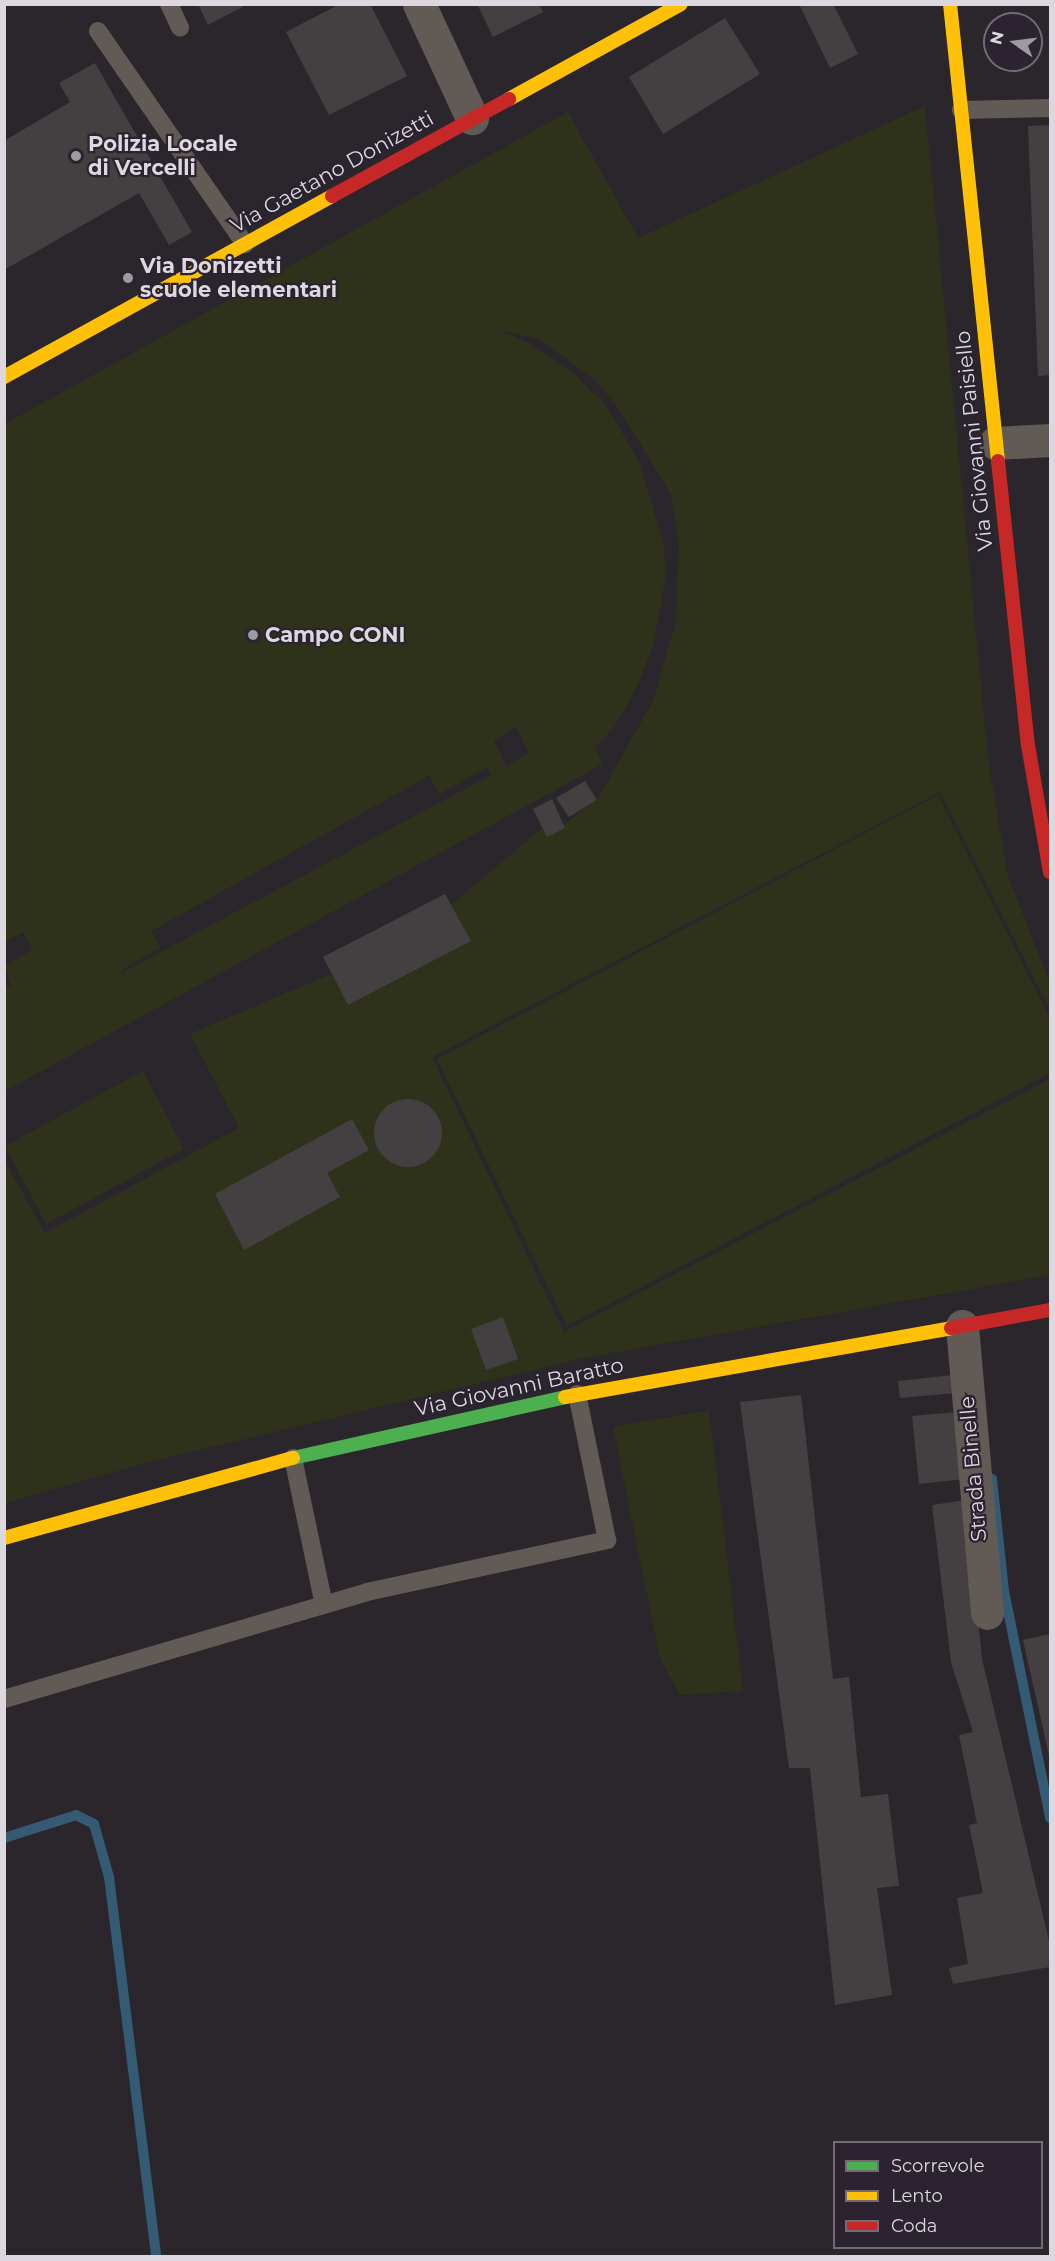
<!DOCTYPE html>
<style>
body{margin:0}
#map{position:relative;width:1055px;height:2261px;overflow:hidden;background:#2a262c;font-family:Montserrat,sans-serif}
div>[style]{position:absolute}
.green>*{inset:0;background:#2e321a}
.stream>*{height:10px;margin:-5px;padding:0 5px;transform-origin:5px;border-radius:5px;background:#355a73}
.building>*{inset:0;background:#444041}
.round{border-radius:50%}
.lane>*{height:18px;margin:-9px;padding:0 9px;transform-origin:9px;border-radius:9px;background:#625a54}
.street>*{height:33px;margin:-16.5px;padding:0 16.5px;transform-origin:16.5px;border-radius:16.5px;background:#625a54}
.fast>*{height:14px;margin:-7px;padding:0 7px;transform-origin:7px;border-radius:7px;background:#4caf50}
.slow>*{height:14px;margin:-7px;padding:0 7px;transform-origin:7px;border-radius:7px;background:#ffc107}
.jam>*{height:14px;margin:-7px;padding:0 7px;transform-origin:7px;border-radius:7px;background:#c62828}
.dots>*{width:16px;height:16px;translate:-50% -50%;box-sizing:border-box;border:3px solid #2b232f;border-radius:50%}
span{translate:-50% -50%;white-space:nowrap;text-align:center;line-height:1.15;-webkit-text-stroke:4.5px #2b232f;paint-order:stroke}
.poi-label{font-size:21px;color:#ddd8e0;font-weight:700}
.left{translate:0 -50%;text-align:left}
.street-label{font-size:21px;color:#ddd8e0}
.frame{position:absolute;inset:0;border:6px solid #ddd8e0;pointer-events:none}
.legend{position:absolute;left:833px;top:2141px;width:210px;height:108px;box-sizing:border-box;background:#2b232f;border:2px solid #726b76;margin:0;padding:8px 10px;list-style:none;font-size:18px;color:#ddd8e0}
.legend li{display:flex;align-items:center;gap:12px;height:30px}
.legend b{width:30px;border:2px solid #726b76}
.north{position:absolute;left:983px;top:12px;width:60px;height:60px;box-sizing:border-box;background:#2b232f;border:2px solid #726b76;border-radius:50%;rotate:284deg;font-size:16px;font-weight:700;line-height:24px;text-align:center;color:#ddd8e0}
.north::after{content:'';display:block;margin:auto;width:21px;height:27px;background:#9e9aa1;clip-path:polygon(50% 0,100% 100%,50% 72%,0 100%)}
</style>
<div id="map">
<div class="green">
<div style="clip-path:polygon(evenodd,925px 106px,988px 759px,1007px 873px,1050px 984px,1050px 1010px,940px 792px,432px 1057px,564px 1332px,1050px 1079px,1050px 1275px,584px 1358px,153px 1461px,5px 1503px,5px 1161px,45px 1233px,239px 1128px,190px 1034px,331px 974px,348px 1005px,471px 941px,451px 905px,542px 828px,547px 837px,597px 800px,653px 701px,676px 620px,679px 545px,671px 494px,615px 403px,592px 378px,541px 340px,496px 329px,529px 343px,571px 371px,605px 404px,638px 459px,663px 541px,666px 574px,654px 643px,637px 687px,615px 726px,595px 748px,603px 764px,5px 1091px,5px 986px,11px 986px,5px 966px,33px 950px,23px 932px,5px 942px,5px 424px,568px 112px,638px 238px,925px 106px,516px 727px,529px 752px,506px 767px,494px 741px,516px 727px,925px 106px,487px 767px,491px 775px,122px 973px,121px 970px,160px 948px,151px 931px,429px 776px,439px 794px,487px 767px)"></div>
<div style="clip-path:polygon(938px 795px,1050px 1019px,1050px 1073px,567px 1326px,437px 1059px)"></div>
<div style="clip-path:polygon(143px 1071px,184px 1149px,46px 1224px,5px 1146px)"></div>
<div style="clip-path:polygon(709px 1410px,743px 1691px,680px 1695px,660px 1658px,613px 1427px)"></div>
</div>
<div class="stream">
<div style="left:992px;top:1479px;width:113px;rotate:83.9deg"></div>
<div style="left:1004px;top:1591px;width:232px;rotate:78.5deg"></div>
<div style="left:4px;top:1838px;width:76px;rotate:-17.7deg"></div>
<div style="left:76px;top:1815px;width:20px;rotate:27deg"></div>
<div style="left:94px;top:1824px;width:55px;rotate:74.2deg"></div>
<div style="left:109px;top:1877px;width:382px;rotate:82.9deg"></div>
</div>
<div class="building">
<div style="clip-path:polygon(198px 4px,248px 4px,208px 25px)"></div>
<div style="clip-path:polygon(340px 4px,370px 4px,407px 76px,329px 115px,286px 32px)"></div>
<div style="clip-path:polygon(477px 4px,539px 4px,543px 12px,493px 37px)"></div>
<div style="clip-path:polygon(799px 4px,833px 4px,858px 54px,830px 68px)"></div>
<div style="clip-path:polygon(725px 18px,760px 74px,663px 134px,629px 77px)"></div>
<div style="clip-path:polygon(95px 63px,192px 232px,169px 245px,139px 193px,4px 270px,4px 141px,70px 102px,59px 83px)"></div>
<div style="clip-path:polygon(1050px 125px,1050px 375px,1038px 376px,1028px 126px)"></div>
<div style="clip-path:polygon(585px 781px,597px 800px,569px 817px,556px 798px)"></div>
<div style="clip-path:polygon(552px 799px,565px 828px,547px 837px,533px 809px)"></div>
<div style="clip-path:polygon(445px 894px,471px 941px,348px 1005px,323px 957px)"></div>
<div class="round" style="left:374px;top:1099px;width:68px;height:68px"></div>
<div style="clip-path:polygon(352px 1119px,369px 1150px,327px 1173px,340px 1197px,244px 1250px,215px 1194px)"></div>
<div style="clip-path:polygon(503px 1317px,518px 1359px,486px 1370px,471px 1329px)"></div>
<div style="clip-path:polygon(953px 1375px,955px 1393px,900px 1398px,898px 1381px)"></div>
<div style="clip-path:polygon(801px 1395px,833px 1679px,849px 1677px,861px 1797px,888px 1794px,899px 1886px,877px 1888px,892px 1995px,835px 2005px,810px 1768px,789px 1768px,740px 1402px)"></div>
<div style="clip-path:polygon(957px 1412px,964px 1479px,919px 1484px,912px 1416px)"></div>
<div style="clip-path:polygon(966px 1500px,982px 1659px,1050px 1945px,1050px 1967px,953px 1984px,949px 1968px,968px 1964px,957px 1898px,983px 1893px,969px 1825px,977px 1823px,959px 1735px,973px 1732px,951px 1662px,932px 1505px)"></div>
<div style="clip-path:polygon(1050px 1634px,1050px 1760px,1023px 1640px)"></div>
</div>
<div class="lane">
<div style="left:169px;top:4px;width:26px;rotate:65deg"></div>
<div style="left:98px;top:31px;width:259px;rotate:55.4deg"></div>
<div style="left:961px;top:110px;width:89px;rotate:-1.3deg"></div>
<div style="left:293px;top:1458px;width:150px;rotate:78.1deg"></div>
<div style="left:4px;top:1699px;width:378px;rotate:-16.4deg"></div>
<div style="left:367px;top:1592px;width:246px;rotate:-12.2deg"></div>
<div style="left:607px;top:1540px;width:149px;rotate:-101.6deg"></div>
</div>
<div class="street">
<div style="left:419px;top:4px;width:126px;rotate:65.1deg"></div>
<div style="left:995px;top:443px;width:55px;rotate:-3.1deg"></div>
<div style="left:962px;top:1326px;width:288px;rotate:85deg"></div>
</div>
<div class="fast">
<div style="left:293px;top:1458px;width:279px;rotate:-12.6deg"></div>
</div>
<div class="slow">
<div style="left:950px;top:4px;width:460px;rotate:84deg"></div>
<div style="left:509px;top:99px;width:196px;rotate:-28.9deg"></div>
<div style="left:4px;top:377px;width:375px;rotate:-28.9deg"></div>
<div style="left:565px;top:1397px;width:392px;rotate:-10.1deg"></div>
<div style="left:4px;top:1538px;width:300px;rotate:-15.5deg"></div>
</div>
<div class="jam">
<div style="left:332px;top:196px;width:202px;rotate:-28.7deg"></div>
<div style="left:998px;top:461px;width:286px;rotate:84deg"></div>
<div style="left:1028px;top:745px;width:129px;rotate:80.2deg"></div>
<div style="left:951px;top:1328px;width:101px;rotate:-10.3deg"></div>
</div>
<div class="dots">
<div style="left:76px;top:156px;background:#9e9aa1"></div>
<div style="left:128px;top:278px;background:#9e9aa1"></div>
<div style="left:253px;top:635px;background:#9e9aa1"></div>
</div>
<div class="poi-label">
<span class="left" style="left:88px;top:156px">Polizia Locale<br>di Vercelli</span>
<span class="left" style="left:140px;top:278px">Via Donizetti<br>scuole elementari</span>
<span class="left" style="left:265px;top:635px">Campo CONI</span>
</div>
<div class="street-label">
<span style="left:332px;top:172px;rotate:-29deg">Via Gaetano Donizetti</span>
<span style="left:974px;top:441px;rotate:-96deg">Via Giovanni Paisiello</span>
<span style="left:519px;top:1387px;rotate:-12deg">Via Giovanni Baratto</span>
<span style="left:973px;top:1469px;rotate:-95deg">Strada Binelle</span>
</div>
<div class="frame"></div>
<ul class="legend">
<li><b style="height:8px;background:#4caf50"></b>Scorrevole</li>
<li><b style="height:8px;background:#ffc107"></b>Lento</li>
<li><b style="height:8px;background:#c62828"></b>Coda</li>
</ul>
<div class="north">N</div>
</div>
